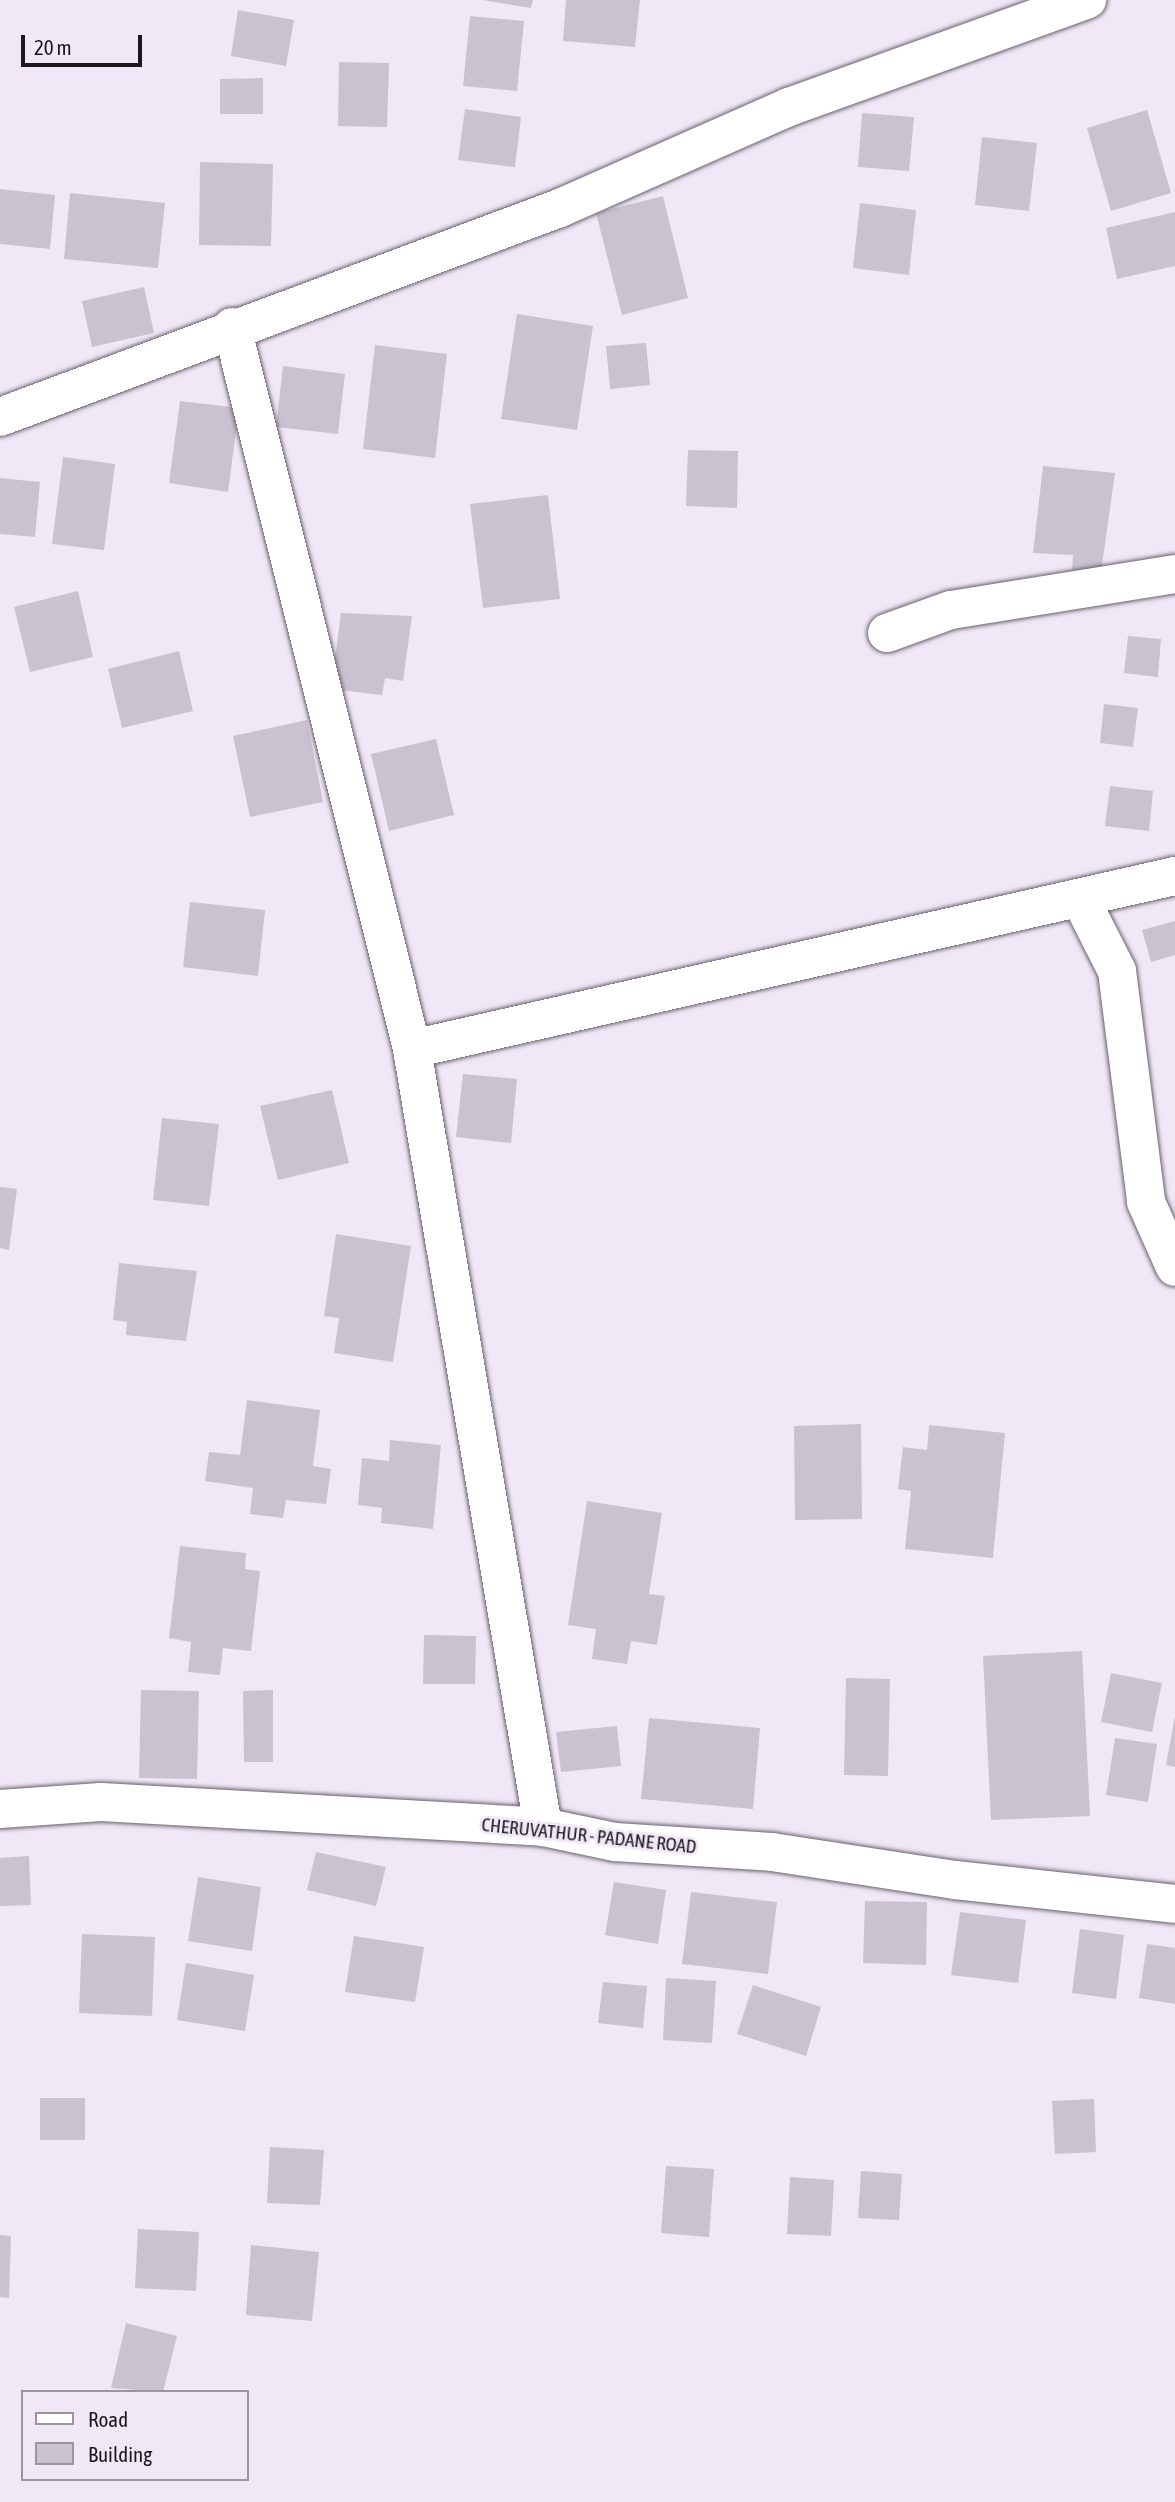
<!DOCTYPE html>
<style>
body{margin:0}
#map{position:relative;width:1175px;height:2502px;overflow:hidden;background:#f1e8f7;font-family:"Asap Condensed",sans-serif}
div>[style]{position:absolute}
.building>*{inset:0;background:#cac2d1}
.roads{filter:drop-shadow(0 0 2px #68616d) drop-shadow(0 0 2px #68616d)}
.street>*{height:38px;margin:-19px;padding:0 19px;transform-origin:19px;border-radius:19px;background:#fff}
.secondary>*{height:38px;margin:-19px;padding:0 19px;transform-origin:19px;border-radius:19px;background:#fff}
span{translate:-50% -50%;white-space:nowrap;text-align:center;line-height:1.15;-webkit-text-stroke:6px #f1e8f7;paint-order:stroke}
.street-label{font-size:19px;color:#1b181d}
.legend{position:absolute;left:21px;top:2390px;width:228px;height:91px;box-sizing:border-box;background:#f1e8f7;border:2px solid #9b95a0;margin:0;padding:9px 12px;list-style:none;font-size:21px;color:#1b181d}
.legend li{display:flex;align-items:center;gap:14px;height:35px}
.legend b{width:35px;border:2px solid #9b95a0}
.scale{position:absolute;left:21px;top:35px;width:121px;height:32px;box-sizing:border-box;border:4px solid #1b181d;border-top:0;padding-left:9px;font-size:21px;line-height:24px;white-space:nowrap;color:#1b181d;-webkit-text-stroke:5px #f1e8f7;paint-order:stroke}
</style>
<div id="map">
<div class="building">
<div style="clip-path:polygon(482px 0,533px 0,531px 8px)"></div>
<div style="clip-path:polygon(566px 0,640px 0,635px 47px,563px 41px)"></div>
<div style="clip-path:polygon(238px 10px,294px 20px,286px 66px,231px 56px)"></div>
<div style="clip-path:polygon(470px 16px,524px 21px,517px 91px,463px 86px)"></div>
<div style="clip-path:polygon(339px 62px,389px 63px,387px 127px,338px 126px)"></div>
<div style="clip-path:polygon(263px 78px,263px 114px,220px 114px,220px 79px)"></div>
<div style="clip-path:polygon(465px 109px,521px 117px,515px 167px,458px 160px)"></div>
<div style="clip-path:polygon(1147px 110px,1171px 193px,1111px 211px,1087px 128px)"></div>
<div style="clip-path:polygon(862px 113px,914px 117px,909px 171px,858px 167px)"></div>
<div style="clip-path:polygon(982px 137px,1037px 143px,1029px 211px,975px 205px)"></div>
<div style="clip-path:polygon(200px 162px,273px 164px,271px 246px,199px 245px)"></div>
<div style="clip-path:polygon(0 189px,55px 195px,50px 249px,0 244px)"></div>
<div style="clip-path:polygon(70px 193px,165px 203px,158px 268px,64px 259px)"></div>
<div style="clip-path:polygon(663px 196px,688px 298px,622px 315px,596px 213px)"></div>
<div style="clip-path:polygon(860px 203px,916px 210px,909px 275px,853px 268px)"></div>
<div style="clip-path:polygon(1175px 212px,1175px 266px,1117px 279px,1106px 228px)"></div>
<div style="clip-path:polygon(144px 287px,154px 333px,92px 347px,82px 301px)"></div>
<div style="clip-path:polygon(517px 314px,593px 326px,577px 430px,501px 419px)"></div>
<div style="clip-path:polygon(646px 343px,650px 385px,610px 389px,606px 346px)"></div>
<div style="clip-path:polygon(375px 345px,447px 354px,435px 458px,363px 449px)"></div>
<div style="clip-path:polygon(283px 366px,345px 374px,338px 434px,276px 427px)"></div>
<div style="clip-path:polygon(180px 401px,239px 408px,228px 492px,169px 483px)"></div>
<div style="clip-path:polygon(688px 450px,738px 451px,737px 508px,686px 506px)"></div>
<div style="clip-path:polygon(63px 457px,115px 464px,104px 550px,52px 544px)"></div>
<div style="clip-path:polygon(1043px 466px,1115px 473px,1101px 572px,1072px 570px,1073px 555px,1033px 553px)"></div>
<div style="clip-path:polygon(0 478px,40px 482px,35px 537px,0 534px)"></div>
<div style="clip-path:polygon(548px 495px,560px 599px,483px 608px,470px 504px)"></div>
<div style="clip-path:polygon(78px 591px,93px 657px,30px 672px,14px 607px)"></div>
<div style="clip-path:polygon(341px 613px,412px 616px,403px 681px,385px 678px,382px 695px,331px 689px)"></div>
<div style="clip-path:polygon(1128px 636px,1161px 639px,1158px 677px,1124px 673px)"></div>
<div style="clip-path:polygon(179px 651px,193px 711px,122px 728px,108px 669px)"></div>
<div style="clip-path:polygon(1104px 704px,1138px 708px,1133px 747px,1100px 743px)"></div>
<div style="clip-path:polygon(307px 720px,323px 802px,250px 817px,233px 736px)"></div>
<div style="clip-path:polygon(436px 739px,454px 815px,389px 831px,371px 754px)"></div>
<div style="clip-path:polygon(1110px 786px,1153px 791px,1149px 831px,1105px 826px)"></div>
<div style="clip-path:polygon(190px 902px,265px 910px,258px 976px,183px 967px)"></div>
<div style="clip-path:polygon(1175px 921px,1175px 955px,1151px 962px,1142px 930px)"></div>
<div style="clip-path:polygon(463px 1074px,517px 1079px,511px 1143px,456px 1137px)"></div>
<div style="clip-path:polygon(332px 1090px,349px 1163px,278px 1180px,260px 1106px)"></div>
<div style="clip-path:polygon(162px 1118px,219px 1124px,209px 1206px,153px 1200px)"></div>
<div style="clip-path:polygon(0 1187px,17px 1189px,9px 1250px,0 1248px)"></div>
<div style="clip-path:polygon(336px 1234px,411px 1246px,393px 1362px,334px 1353px,339px 1318px,324px 1316px)"></div>
<div style="clip-path:polygon(119px 1263px,197px 1271px,186px 1341px,126px 1335px,127px 1322px,113px 1320px)"></div>
<div style="clip-path:polygon(247px 1400px,320px 1410px,313px 1466px,331px 1469px,326px 1504px,286px 1500px,283px 1518px,250px 1514px,253px 1488px,205px 1481px,209px 1452px,240px 1455px)"></div>
<div style="clip-path:polygon(861px 1424px,862px 1519px,795px 1520px,794px 1426px)"></div>
<div style="clip-path:polygon(929px 1425px,1005px 1433px,993px 1558px,905px 1549px,911px 1491px,898px 1489px,903px 1447px,927px 1450px)"></div>
<div style="clip-path:polygon(390px 1440px,441px 1445px,433px 1529px,381px 1523px,382px 1508px,358px 1505px,362px 1458px,389px 1461px)"></div>
<div style="clip-path:polygon(587px 1501px,662px 1513px,649px 1594px,665px 1596px,657px 1645px,631px 1641px,627px 1664px,592px 1659px,596px 1629px,568px 1625px)"></div>
<div style="clip-path:polygon(180px 1546px,246px 1553px,245px 1569px,260px 1571px,251px 1651px,223px 1648px,220px 1675px,188px 1672px,191px 1642px,169px 1638px)"></div>
<div style="clip-path:polygon(424px 1635px,476px 1636px,475px 1684px,423px 1684px)"></div>
<div style="clip-path:polygon(1082px 1651px,1090px 1816px,991px 1820px,983px 1656px)"></div>
<div style="clip-path:polygon(1111px 1673px,1162px 1683px,1152px 1732px,1101px 1722px)"></div>
<div style="clip-path:polygon(846px 1678px,890px 1679px,888px 1776px,844px 1775px)"></div>
<div style="clip-path:polygon(141px 1690px,199px 1691px,197px 1779px,139px 1778px)"></div>
<div style="clip-path:polygon(273px 1690px,273px 1762px,244px 1762px,243px 1691px)"></div>
<div style="clip-path:polygon(1175px 1716px,1175px 1767px,1166px 1765px)"></div>
<div style="clip-path:polygon(649px 1718px,760px 1728px,753px 1809px,641px 1799px)"></div>
<div style="clip-path:polygon(617px 1726px,621px 1766px,561px 1772px,556px 1732px)"></div>
<div style="clip-path:polygon(1115px 1738px,1157px 1744px,1148px 1802px,1106px 1795px)"></div>
<div style="clip-path:polygon(316px 1852px,386px 1867px,376px 1906px,307px 1890px)"></div>
<div style="clip-path:polygon(29px 1856px,31px 1905px,0 1906px,0 1858px)"></div>
<div style="clip-path:polygon(198px 1877px,261px 1887px,252px 1951px,188px 1941px)"></div>
<div style="clip-path:polygon(614px 1882px,666px 1890px,658px 1944px,605px 1935px)"></div>
<div style="clip-path:polygon(691px 1892px,777px 1902px,768px 1974px,682px 1964px)"></div>
<div style="clip-path:polygon(865px 1901px,927px 1902px,926px 1965px,863px 1963px)"></div>
<div style="clip-path:polygon(960px 1912px,1026px 1920px,1018px 1983px,951px 1975px)"></div>
<div style="clip-path:polygon(1080px 1929px,1124px 1935px,1116px 1999px,1072px 1993px)"></div>
<div style="clip-path:polygon(82px 1934px,155px 1937px,152px 2016px,79px 2013px)"></div>
<div style="clip-path:polygon(354px 1936px,424px 1947px,415px 2002px,345px 1992px)"></div>
<div style="clip-path:polygon(1147px 1944px,1175px 1948px,1175px 2004px,1139px 1998px)"></div>
<div style="clip-path:polygon(186px 1963px,254px 1975px,245px 2031px,177px 2020px)"></div>
<div style="clip-path:polygon(666px 1978px,716px 1981px,712px 2043px,663px 2040px)"></div>
<div style="clip-path:polygon(603px 1982px,647px 1986px,643px 2028px,598px 2023px)"></div>
<div style="clip-path:polygon(753px 1985px,821px 2007px,806px 2056px,737px 2034px)"></div>
<div style="clip-path:polygon(40px 2098px,85px 2098px,85px 2140px,40px 2140px)"></div>
<div style="clip-path:polygon(1094px 2099px,1096px 2152px,1055px 2154px,1052px 2101px)"></div>
<div style="clip-path:polygon(270px 2147px,324px 2150px,320px 2205px,267px 2203px)"></div>
<div style="clip-path:polygon(666px 2166px,714px 2169px,709px 2237px,661px 2233px)"></div>
<div style="clip-path:polygon(861px 2171px,902px 2174px,899px 2220px,858px 2218px)"></div>
<div style="clip-path:polygon(790px 2177px,834px 2180px,831px 2236px,787px 2234px)"></div>
<div style="clip-path:polygon(138px 2229px,199px 2232px,196px 2291px,135px 2288px)"></div>
<div style="clip-path:polygon(0 2235px,11px 2236px,9px 2298px,0 2297px)"></div>
<div style="clip-path:polygon(251px 2245px,319px 2252px,312px 2321px,246px 2315px)"></div>
<div style="clip-path:polygon(126px 2323px,177px 2336px,163px 2392px,111px 2388px)"></div>
</div>
<div class="roads">
<div class="street">
<div style="left:232px;top:327px;width:744px;rotate:76deg"></div>
<div style="left:412px;top:1049px;width:789px;rotate:80.44deg"></div>
<div style="left:887px;top:633px;width:68px;rotate:-19.8deg"></div>
<div style="left:951px;top:610px;width:227px;rotate:-9.1deg"></div>
<div style="left:1080px;top:898px;width:82px;rotate:63.1deg"></div>
<div style="left:1117px;top:971px;width:233px;rotate:82.8deg"></div>
<div style="left:1146px;top:1202px;width:71px;rotate:66deg"></div>
<div style="left:412px;top:1049px;width:782px;rotate:-12.78deg"></div>
</div>
<div class="secondary">
<div style="left:0;top:417px;width:598px;rotate:-20.47deg"></div>
<div style="left:560px;top:208px;width:250px;rotate:-23.8deg"></div>
<div style="left:789px;top:107px;width:317px;rotate:-19.8deg"></div>
<div style="left:0;top:1809px;width:101px;rotate:-4deg"></div>
<div style="left:101px;top:1802px;width:443px;rotate:3.2deg"></div>
<div style="left:543px;top:1827px;width:74px;rotate:11.8deg"></div>
<div style="left:615px;top:1842px;width:157px;rotate:3.6deg"></div>
<div style="left:772px;top:1852px;width:185px;rotate:8.7deg"></div>
<div style="left:955px;top:1880px;width:221px;rotate:6.2deg"></div>
</div>
</div>
<div class="street-label">
<span style="left:589px;top:1836px;rotate:6deg">CHERUVATHUR - PADANE ROAD</span>
</div>
<ul class="legend">
<li><b style="height:9px;background:#fff"></b>Road</li>
<li><b style="height:19px;background:#cac2d1"></b>Building</li>
</ul>
<div class="scale">20 m</div>
</div>
